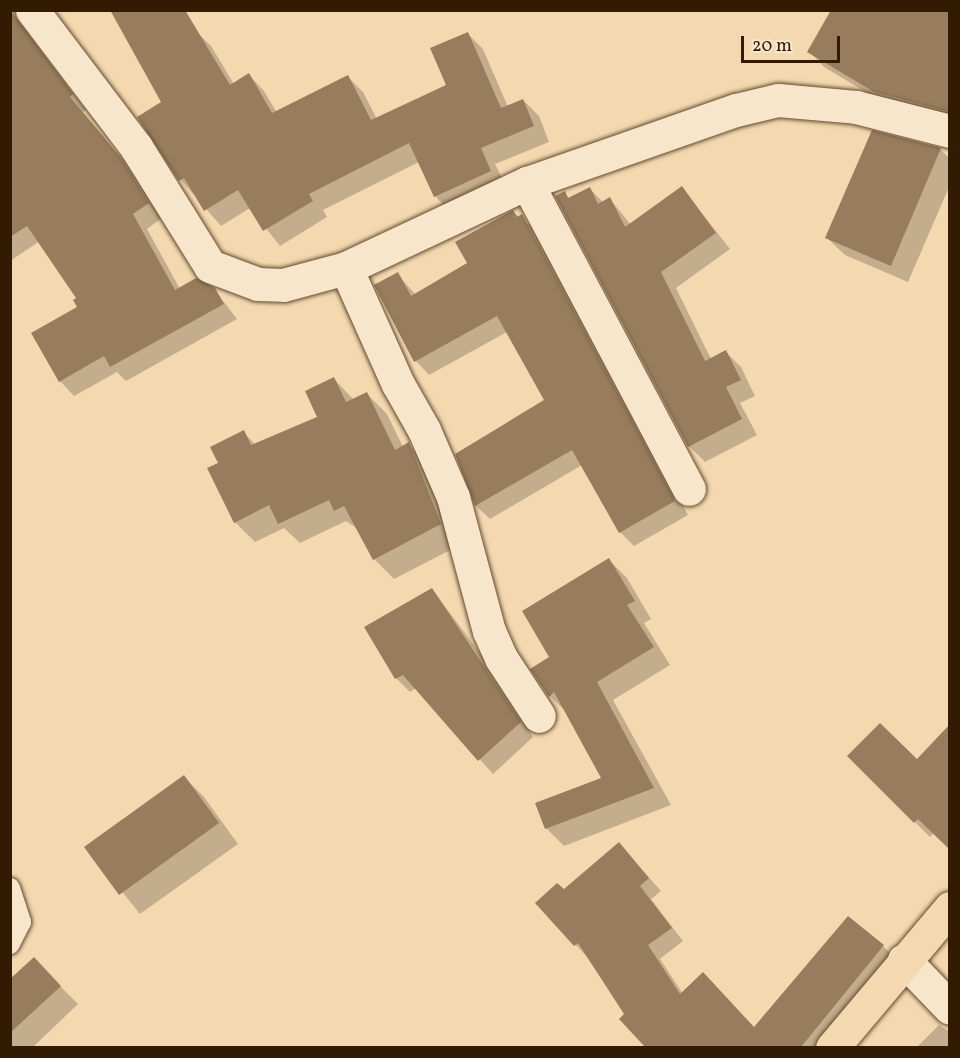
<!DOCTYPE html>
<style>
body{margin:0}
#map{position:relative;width:960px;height:1058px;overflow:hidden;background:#f4d9b0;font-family:Vollkorn,serif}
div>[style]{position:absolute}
.shadow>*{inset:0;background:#0003}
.building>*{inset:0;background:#977d5d}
.roads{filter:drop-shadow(0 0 2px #634a2e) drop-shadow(0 0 2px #634a2e)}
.service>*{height:20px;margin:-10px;padding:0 10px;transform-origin:10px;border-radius:10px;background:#f8e6cc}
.minor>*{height:33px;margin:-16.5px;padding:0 16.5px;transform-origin:16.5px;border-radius:16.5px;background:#f8e6cc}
.primary>*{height:33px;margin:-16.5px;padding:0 16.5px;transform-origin:16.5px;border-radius:16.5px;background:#f4d9b0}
span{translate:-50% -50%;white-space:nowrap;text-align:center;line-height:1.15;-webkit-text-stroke:4.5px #f8e6cc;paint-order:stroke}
.frame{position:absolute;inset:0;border:12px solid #331a03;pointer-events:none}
.scale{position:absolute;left:741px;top:36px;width:99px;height:27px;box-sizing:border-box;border:3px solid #331a03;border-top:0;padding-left:8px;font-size:18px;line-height:21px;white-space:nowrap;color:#331a03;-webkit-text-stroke:4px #f8e6cc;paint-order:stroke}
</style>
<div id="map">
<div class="shadow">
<div style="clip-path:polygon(10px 10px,20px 10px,28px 21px,31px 37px,86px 110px,83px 112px,135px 174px,162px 218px,147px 229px,180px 289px,214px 289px,237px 319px,126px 381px,117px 372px,74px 396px,60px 381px,79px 308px,78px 299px,40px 241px,10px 261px)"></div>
<div style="clip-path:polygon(950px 10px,950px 123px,891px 107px,824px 67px,809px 51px)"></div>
<div style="clip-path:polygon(195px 30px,211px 46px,234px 84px,249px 75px,264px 91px,277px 113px,348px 77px,363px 92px,377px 119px,448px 86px,468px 34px,483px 49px,508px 107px,523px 100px,539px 116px,549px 142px,495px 164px,506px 186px,450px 212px,435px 196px,419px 162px,323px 210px,327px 217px,280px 246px,250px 208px,221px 226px,181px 180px,139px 117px,163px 102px)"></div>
<div style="clip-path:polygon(940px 149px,950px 159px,950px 185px,908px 282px,845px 255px,827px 238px)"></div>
<div style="clip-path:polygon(589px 188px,603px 202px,610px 199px,631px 225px,682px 188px,730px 249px,676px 288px,711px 359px,726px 352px,741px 367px,755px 396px,740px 403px,757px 435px,705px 462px,689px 446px,564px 193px,570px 199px)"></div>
<div style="clip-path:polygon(513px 212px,536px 230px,688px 515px,634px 546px,620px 532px,582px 465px,490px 519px,476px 506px,457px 455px,546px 400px,507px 332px,429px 375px,416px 361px,397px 274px,416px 295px,470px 264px)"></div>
<div style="clip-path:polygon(334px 379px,354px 400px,367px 394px,387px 414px,403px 447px,408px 444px,428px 464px,460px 545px,394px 579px,374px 559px,358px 529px,346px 521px,300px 543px,284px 528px,255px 542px,235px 522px,220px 463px,243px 432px,255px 444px,319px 417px)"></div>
<div style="clip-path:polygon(609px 560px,627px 578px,651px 619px,644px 623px,670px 665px,613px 700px,671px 805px,564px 846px,546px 828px,603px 778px,568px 714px,550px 696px,551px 658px)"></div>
<div style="clip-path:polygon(432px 589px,491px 668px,533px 737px,493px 774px,416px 688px,410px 692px,396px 678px,366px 628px)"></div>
<div style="clip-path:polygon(849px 756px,917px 761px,934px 833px,930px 837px)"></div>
<div style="clip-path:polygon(184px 777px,204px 797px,238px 844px,140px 914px,87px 848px)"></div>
<div style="clip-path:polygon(619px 844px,661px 891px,651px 899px,683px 941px,660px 959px,683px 994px,754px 1029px,883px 946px,896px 959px,824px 1048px,647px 1048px,621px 1019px,626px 1015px,588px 958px,537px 903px,564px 891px)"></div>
<div style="clip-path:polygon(51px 977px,78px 1004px,32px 1048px,10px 1048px,10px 982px)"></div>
<div style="clip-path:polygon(939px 1025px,950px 1032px,950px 1048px,916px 1048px)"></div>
</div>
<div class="building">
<div style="clip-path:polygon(10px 10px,73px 94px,70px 97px,121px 158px,149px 203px,133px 214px,175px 290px,196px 278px,215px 288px,224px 304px,110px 367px,104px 356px,59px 382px,31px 333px,77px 307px,73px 300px,76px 298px,27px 226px,10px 237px)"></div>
<div style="clip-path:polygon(110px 10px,185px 10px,230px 85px,249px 73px,272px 113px,348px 75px,371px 120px,446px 85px,430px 48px,468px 32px,501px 108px,523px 99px,534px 126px,481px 148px,491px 171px,434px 197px,409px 143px,309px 194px,313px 201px,263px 231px,238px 190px,204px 211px,184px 178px,179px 181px,137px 117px,161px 102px)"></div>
<div style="clip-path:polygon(831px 10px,950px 10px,950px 112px,874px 92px,807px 52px)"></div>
<div style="clip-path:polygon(872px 130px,941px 148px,891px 266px,825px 238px)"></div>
<div style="clip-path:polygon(682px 186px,716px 233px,661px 272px,705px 361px,726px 350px,741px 380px,726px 387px,742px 419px,688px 447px,555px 196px,565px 191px,568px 198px,590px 187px,598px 204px,610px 197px,625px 227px)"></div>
<div style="clip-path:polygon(513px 210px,517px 217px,522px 214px,675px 501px,619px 533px,572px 450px,475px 506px,455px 454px,544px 400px,497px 316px,414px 362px,374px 285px,398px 272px,411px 296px,467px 263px,455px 242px)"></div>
<div style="clip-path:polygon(334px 377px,346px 402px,367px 392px,395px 450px,409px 442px,441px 524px,373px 560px,344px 506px,334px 511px,329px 500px,278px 524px,269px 505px,234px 523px,207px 468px,218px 463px,210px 447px,244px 430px,251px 445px,317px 417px,305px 391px)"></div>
<div style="clip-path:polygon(609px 558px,635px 601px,627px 605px,654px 647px,597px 682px,654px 788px,545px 829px,535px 803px,601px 778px,554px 692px,549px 697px,530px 669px,549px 657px,522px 611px)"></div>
<div style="clip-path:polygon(432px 588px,521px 722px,478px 761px,403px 675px,395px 679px,364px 627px)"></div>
<div style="clip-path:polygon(880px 723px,917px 759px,950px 724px,950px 850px,918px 819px,914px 823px,847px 756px)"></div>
<div style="clip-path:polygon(184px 775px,219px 823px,119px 895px,84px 847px)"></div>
<div style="clip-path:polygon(619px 842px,649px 878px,640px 886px,672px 928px,648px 945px,680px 994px,703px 972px,754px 1027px,848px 916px,884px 945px,801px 1047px,645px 1047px,619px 1019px,624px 1014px,578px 943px,574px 946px,535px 903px,557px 883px,564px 889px)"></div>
<div style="clip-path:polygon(34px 957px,61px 986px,10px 1033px,10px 979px)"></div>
</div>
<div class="roads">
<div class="service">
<div style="left:10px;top:888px;width:36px;rotate:72deg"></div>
<div style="left:21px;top:922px;width:25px;rotate:117deg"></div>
</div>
<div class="minor">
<div style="left:32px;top:10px;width:172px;rotate:52.8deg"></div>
<div style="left:136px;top:147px;width:140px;rotate:58.1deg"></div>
<div style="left:210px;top:266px;width:51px;rotate:20.6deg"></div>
<div style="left:258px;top:284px;width:25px;rotate:2deg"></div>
<div style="left:283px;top:285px;width:65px;rotate:-15.1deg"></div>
<div style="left:346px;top:268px;width:200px;rotate:-25.2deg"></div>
<div style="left:527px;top:183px;width:221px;rotate:-19.3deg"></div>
<div style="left:736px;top:110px;width:43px;rotate:-13.4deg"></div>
<div style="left:778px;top:100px;width:78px;rotate:5.1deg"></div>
<div style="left:856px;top:107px;width:97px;rotate:14.3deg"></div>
<div style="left:527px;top:183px;width:346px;rotate:62.1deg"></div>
<div style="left:346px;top:268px;width:127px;rotate:65.9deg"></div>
<div style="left:398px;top:384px;width:53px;rotate:60.5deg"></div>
<div style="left:424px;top:430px;width:73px;rotate:66.6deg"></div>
<div style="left:453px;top:497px;width:139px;rotate:75deg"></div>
<div style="left:489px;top:631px;width:30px;rotate:66deg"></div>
<div style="left:501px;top:658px;width:69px;rotate:56.8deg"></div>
<div style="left:904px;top:960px;width:66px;rotate:46.2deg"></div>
</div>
<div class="primary">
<div style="left:832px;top:1048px;width:183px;rotate:-49.9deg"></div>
</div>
</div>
<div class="frame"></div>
<div class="scale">20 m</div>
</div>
